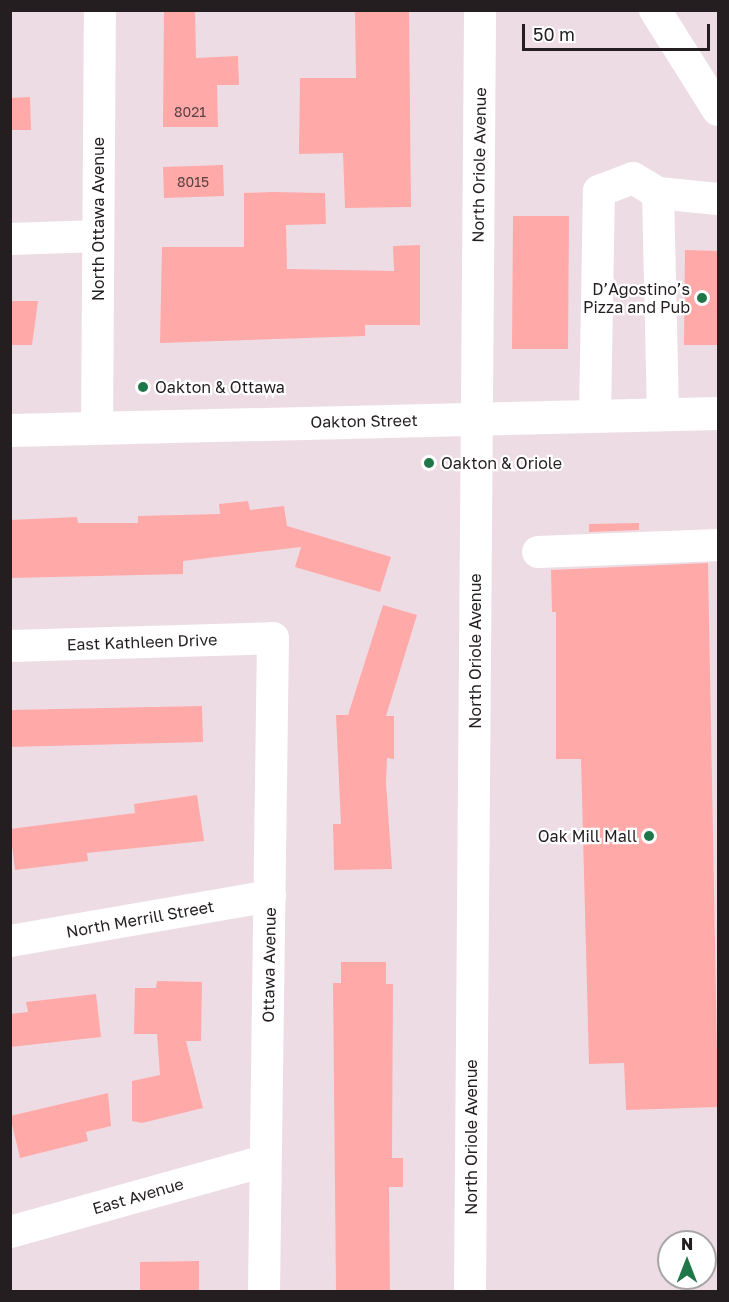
<!DOCTYPE html>
<meta charset="utf-8">
<style>
body{margin:0}
#map{position:relative;width:729px;height:1302px;overflow:hidden;background:#eedce5;font-family:"Golos Text",sans-serif}
div>[style]{position:absolute}
.building>*{inset:0;background:#ffa9a8}
.minor>*{height:32px;margin:-16px;padding:0 16px;transform-origin:16px;border-radius:16px;background:#fff}
.major>*{height:33px;margin:-16.5px;padding:0 16.5px;transform-origin:16.5px;border-radius:16.5px;background:#fff}
.dots>*{width:16px;height:16px;translate:-50% -50%;box-sizing:border-box;border:3px solid #fff;border-radius:50%}
span{translate:-50% -50%;white-space:nowrap;text-align:center;line-height:1.15;-webkit-text-stroke:4.5px #fff;paint-order:stroke}
.number-label{font-size:14px;color:#5b4143}
.number-label span{-webkit-text-stroke-width:0}
.street-label{font-size:16px;color:#241e21}
.poi-label{font-size:16px;color:#241e21}
.right{translate:-100% -50%;text-align:right}
.left{translate:0 -50%;text-align:left}
.frame{position:absolute;inset:0;border:12px solid #241e21;pointer-events:none}
.north{position:absolute;left:657px;top:1230px;width:60px;height:60px;box-sizing:border-box;background:#fff;border:2px solid #a7a5a6;border-radius:50%;rotate:0deg;font-size:16px;font-weight:700;line-height:24px;text-align:center;color:#241e21}
.north::after{content:'';display:block;margin:auto;width:21px;height:27px;background:#1f7649;clip-path:polygon(50% 0,100% 100%,50% 72%,0 100%)}
.scale{position:absolute;left:522px;top:24px;width:188px;height:27px;box-sizing:border-box;border:3px solid #241e21;border-top:0;padding-left:8px;font-size:18px;line-height:21px;white-space:nowrap;color:#241e21;-webkit-text-stroke:4px #fff;paint-order:stroke}
</style>
<div id="map">
<div class="building">
<div style="clip-path:polygon(164px 10px,195px 10px,196px 58px,238px 56px,239px 85px,217px 85px,218px 127px,163px 127px)"></div>
<div style="clip-path:polygon(355px 10px,409px 10px,411px 207px,345px 208px,343px 153px,299px 154px,300px 78px,356px 78px)"></div>
<div style="clip-path:polygon(30px 97px,31px 130px,10px 130px,10px 98px)"></div>
<div style="clip-path:polygon(223px 165px,224px 196px,164px 198px,163px 167px)"></div>
<div style="clip-path:polygon(272px 192px,325px 193px,326px 224px,286px 225px,287px 269px,394px 271px,393px 246px,420px 245px,420px 325px,365px 325px,365px 336px,160px 343px,162px 247px,244px 247px,244px 193px)"></div>
<div style="clip-path:polygon(513px 216px,569px 216px,568px 349px,512px 349px)"></div>
<div style="clip-path:polygon(685px 250px,718px 251px,718px 345px,684px 345px)"></div>
<div style="clip-path:polygon(10px 301px,38px 301px,32px 345px,10px 345px)"></div>
<div style="clip-path:polygon(248px 501px,250px 510px,284px 506px,287px 526px,391px 557px,380px 592px,295px 567px,301px 547px,183px 561px,183px 574px,10px 578px,10px 520px,77px 517px,78px 523px,138px 523px,138px 516px,220px 514px,219px 504px)"></div>
<div style="clip-path:polygon(639px 523px,639px 530px,589px 532px,589px 524px)"></div>
<div style="clip-path:polygon(708px 563px,718px 1107px,626px 1110px,624px 1063px,589px 1064px,581px 759px,556px 759px,556px 612px,552px 612px,551px 570px)"></div>
<div style="clip-path:polygon(383px 605px,417px 615px,386px 716px,394px 716px,394px 759px,387px 758px,386px 783px,392px 869px,334px 870px,333px 824px,341px 824px,336px 715px,348px 715px)"></div>
<div style="clip-path:polygon(202px 706px,203px 742px,10px 747px,10px 710px)"></div>
<div style="clip-path:polygon(197px 795px,204px 841px,87px 853px,88px 861px,15px 870px,10px 829px,135px 813px,134px 804px)"></div>
<div style="clip-path:polygon(341px 962px,386px 962px,386px 984px,393px 984px,392px 1158px,403px 1158px,403px 1187px,389px 1187px,390px 1292px,336px 1292px,333px 983px,341px 983px)"></div>
<div style="clip-path:polygon(157px 981px,202px 982px,201px 1041px,186px 1041px,203px 1108px,142px 1123px,132px 1121px,132px 1081px,160px 1075px,157px 1034px,134px 1034px,135px 988px,156px 988px)"></div>
<div style="clip-path:polygon(96px 994px,101px 1037px,10px 1047px,10px 1014px,28px 1012px,26px 1002px)"></div>
<div style="clip-path:polygon(108px 1093px,111px 1126px,86px 1132px,88px 1141px,20px 1158px,10px 1116px)"></div>
<div style="clip-path:polygon(199px 1261px,199px 1292px,140px 1292px,140px 1262px)"></div>
</div>
<div class="minor">
<div style="left:655px;top:10px;width:118px;rotate:57.8deg"></div>
<div style="left:658px;top:193px;width:222px;rotate:88.7deg"></div>
<div style="left:10px;top:239px;width:88px;rotate:-2deg"></div>
<div style="left:595px;top:416px;width:225px;rotate:-89deg"></div>
<div style="left:599px;top:191px;width:36px;rotate:-21deg"></div>
<div style="left:633px;top:178px;width:29px;rotate:31deg"></div>
<div style="left:658px;top:193px;width:60px;rotate:5.7deg"></div>
<div style="left:97px;top:428px;width:418px;rotate:-89.6deg"></div>
<div style="left:538px;top:552px;width:180px;rotate:-2.2deg"></div>
<div style="left:10px;top:646px;width:263px;rotate:-1.7deg"></div>
<div style="left:273px;top:638px;width:654px;rotate:90.79deg"></div>
<div style="left:10px;top:941px;width:264px;rotate:-9.8deg"></div>
<div style="left:10px;top:1232px;width:265px;rotate:-15.6deg"></div>
<div style="left:470px;top:1292px;width:1282px;rotate:-89.55deg"></div>
</div>
<div class="major">
<div style="left:10px;top:430px;width:708px;rotate:-1.38deg"></div>
</div>
<div class="dots">
<div style="left:702px;top:298px;background:#1f7649"></div>
<div style="left:143px;top:387px;background:#1f7649"></div>
<div style="left:429px;top:463px;background:#1f7649"></div>
<div style="left:649px;top:836px;background:#1f7649"></div>
</div>
<div class="number-label">
<span style="left:190px;top:112px">8021</span>
<span style="left:193px;top:182px">8015</span>
</div>
<div class="street-label">
<span style="left:479px;top:165px;rotate:-89deg">North Oriole Avenue</span>
<span style="left:98px;top:219px;rotate:-90deg">North Ottawa Avenue</span>
<span style="left:364px;top:421px;rotate:-1deg">Oakton Street</span>
<span style="left:142px;top:642px;rotate:-2deg">East Kathleen Drive</span>
<span style="left:475px;top:651px;rotate:-90deg">North Oriole Avenue</span>
<span style="left:140px;top:919px;rotate:-10deg">North Merrill Street</span>
<span style="left:269px;top:965px;rotate:-89deg">Ottawa Avenue</span>
<span style="left:471px;top:1137px;rotate:-90deg">North Oriole Avenue</span>
<span style="left:138px;top:1196px;rotate:-16deg">East Avenue</span>
</div>
<div class="poi-label">
<span class="right" style="left:690px;top:298px">D’Agostino’s<br>Pizza and Pub</span>
<span class="left" style="left:155px;top:387px">Oakton &amp; Ottawa</span>
<span class="left" style="left:441px;top:463px">Oakton &amp; Oriole</span>
<span class="right" style="left:637px;top:836px">Oak Mill Mall</span>
</div>
<div class="frame"></div>
<div class="north">N</div>
<div class="scale">50 m</div>
</div>
